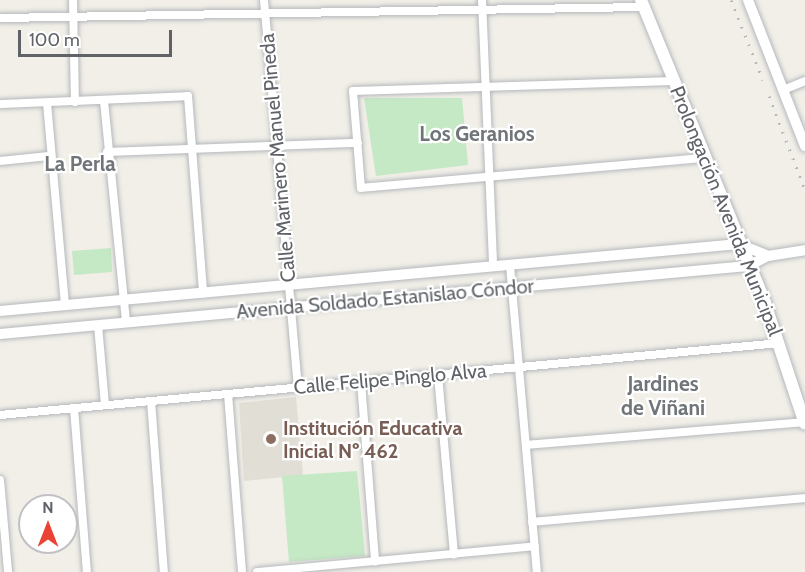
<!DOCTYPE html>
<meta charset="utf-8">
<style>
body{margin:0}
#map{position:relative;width:805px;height:572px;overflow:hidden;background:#f1efe8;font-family:Cabin,sans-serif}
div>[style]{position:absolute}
.education>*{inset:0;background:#e1ded6}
.green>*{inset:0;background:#c5e8c5}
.roads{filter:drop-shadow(0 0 2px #b5b8bc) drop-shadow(0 0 2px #b5b8bc)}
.minor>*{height:8px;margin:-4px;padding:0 4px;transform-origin:4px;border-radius:4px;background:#fff}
.tertiary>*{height:10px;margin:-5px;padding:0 5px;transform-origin:5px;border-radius:5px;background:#fff}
.secondary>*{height:12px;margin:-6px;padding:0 6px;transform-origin:6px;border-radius:6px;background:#fff}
.rail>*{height:3px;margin-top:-1.5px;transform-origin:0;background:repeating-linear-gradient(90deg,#b6b7b8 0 1.5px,transparent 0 9.5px)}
.dots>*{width:16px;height:16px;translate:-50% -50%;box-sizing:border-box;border:3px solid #fff;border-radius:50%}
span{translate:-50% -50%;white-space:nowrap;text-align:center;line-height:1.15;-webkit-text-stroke:4.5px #fff;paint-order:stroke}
.street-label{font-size:20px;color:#5f6368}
.education-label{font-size:20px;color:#785e54;font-weight:700}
.left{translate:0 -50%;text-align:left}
.neighbourhood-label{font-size:21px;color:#70757a;font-weight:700}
.north{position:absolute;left:18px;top:494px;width:60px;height:60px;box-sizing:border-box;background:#fff;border:2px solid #bfc1c3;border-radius:50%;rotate:0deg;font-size:16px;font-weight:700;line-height:24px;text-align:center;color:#5f6368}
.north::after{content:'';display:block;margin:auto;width:21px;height:27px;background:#ea4335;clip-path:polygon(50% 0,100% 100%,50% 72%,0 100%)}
.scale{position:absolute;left:18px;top:30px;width:154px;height:27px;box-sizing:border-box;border:3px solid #5f6368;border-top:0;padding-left:8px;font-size:18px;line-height:21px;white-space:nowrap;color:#5f6368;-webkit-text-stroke:4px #fff;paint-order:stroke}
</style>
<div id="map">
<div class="education">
<div style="clip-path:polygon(296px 397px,303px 475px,244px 481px,239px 403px)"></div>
</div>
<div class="green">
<div style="clip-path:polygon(364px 98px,462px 98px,468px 165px,376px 176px)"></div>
<div style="clip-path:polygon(111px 248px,112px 272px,74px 275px,72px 251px)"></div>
<div style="clip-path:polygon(357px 471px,365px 556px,289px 562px,282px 476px)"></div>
</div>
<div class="roads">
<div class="minor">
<div style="left:73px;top:0;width:102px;rotate:88.9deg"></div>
<div style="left:264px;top:0;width:389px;rotate:85deg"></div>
<div style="left:482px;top:0;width:266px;rotate:87.6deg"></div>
<div style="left:0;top:18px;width:644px;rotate:-0.98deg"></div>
<div style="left:673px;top:81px;width:320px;rotate:178.2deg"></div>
<div style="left:353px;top:91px;width:97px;rotate:85.3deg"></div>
<div style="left:361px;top:188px;width:342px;rotate:-5deg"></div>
<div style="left:783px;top:90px;width:24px;rotate:-22deg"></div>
<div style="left:104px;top:101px;width:222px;rotate:84.3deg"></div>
<div style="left:47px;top:103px;width:203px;rotate:84.9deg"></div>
<div style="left:0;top:104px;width:188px;rotate:-2.4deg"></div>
<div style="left:188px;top:96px;width:198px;rotate:85.6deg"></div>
<div style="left:107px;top:152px;width:251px;rotate:-2.1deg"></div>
<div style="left:0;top:161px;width:49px;rotate:-5.8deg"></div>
<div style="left:510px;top:265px;width:308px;rotate:85deg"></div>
<div style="left:98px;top:325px;width:80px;rotate:85deg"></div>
<div style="left:438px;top:375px;width:180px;rotate:84.9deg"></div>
<div style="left:361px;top:382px;width:180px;rotate:85.5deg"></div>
<div style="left:228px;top:394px;width:179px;rotate:85.5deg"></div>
<div style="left:151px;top:401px;width:171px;rotate:85.7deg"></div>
<div style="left:74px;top:408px;width:165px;rotate:85.5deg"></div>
<div style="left:0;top:415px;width:783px;rotate:-5.27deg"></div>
<div style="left:526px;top:445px;width:280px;rotate:-4.7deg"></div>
<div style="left:0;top:480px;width:92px;rotate:85deg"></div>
<div style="left:532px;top:522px;width:274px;rotate:-5deg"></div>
<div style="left:257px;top:572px;width:279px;rotate:-5.3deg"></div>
</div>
<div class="tertiary">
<div style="left:748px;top:0;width:157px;rotate:68.7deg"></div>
<div style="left:0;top:311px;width:742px;rotate:-5.18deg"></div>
<div style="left:739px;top:244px;width:31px;rotate:22deg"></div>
<div style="left:0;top:334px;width:751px;rotate:-5.19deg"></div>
<div style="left:748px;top:266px;width:22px;rotate:-27deg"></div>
<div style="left:768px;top:256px;width:37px;rotate:-9deg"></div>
</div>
<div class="secondary">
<div style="left:641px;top:0;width:327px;rotate:67.7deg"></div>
<div style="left:765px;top:303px;width:127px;rotate:71.7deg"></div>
</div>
</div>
<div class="rail">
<div style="left:731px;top:0;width:86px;rotate:68.2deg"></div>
<div style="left:769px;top:96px;width:101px;rotate:69deg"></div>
</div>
<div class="dots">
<div style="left:271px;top:439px;background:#8d6e63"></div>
</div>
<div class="street-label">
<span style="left:278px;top:158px;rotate:-95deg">Calle Marinero Manuel Pineda</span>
<span style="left:726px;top:211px;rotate:68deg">Prolongación Avenida Municipal</span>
<span style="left:385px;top:299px;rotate:-5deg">Avenida Soldado Estanislao Cóndor</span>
<span style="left:390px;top:379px;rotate:-5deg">Calle Felipe Pinglo Alva</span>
</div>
<div class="education-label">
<span class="left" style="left:283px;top:440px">Institución Educativa<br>Inicial Nº 462</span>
</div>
<div class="neighbourhood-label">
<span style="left:477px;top:134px">Los Geranios</span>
<span style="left:80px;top:164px">La Perla</span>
<span style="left:663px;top:396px">Jardines<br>de Viñani</span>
</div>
<div class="north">N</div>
<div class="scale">100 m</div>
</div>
